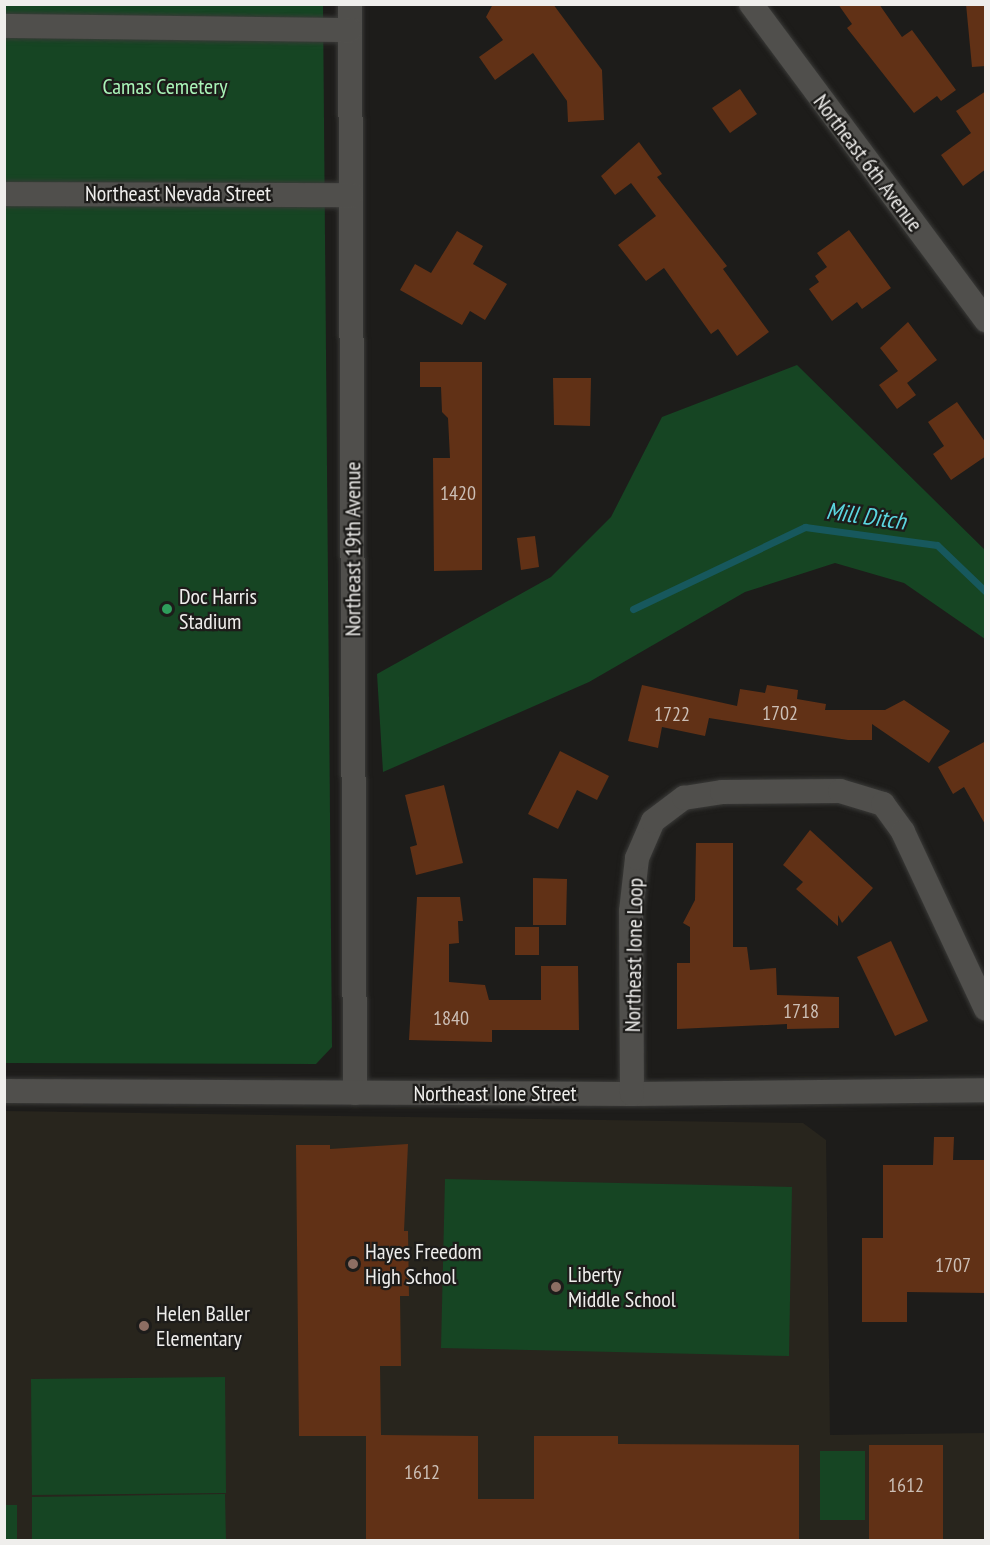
<!DOCTYPE html>
<style>
body{margin:0}
#map{position:relative;width:990px;height:1545px;overflow:hidden;background:#1d1c1a;font-family:"PT Sans Narrow",sans-serif}
div>[style]{position:absolute}
.built>*{inset:0;background:#28251d}
.green>*{inset:0;background:#164523}
.stream>*{height:7px;margin:-3.5px;padding:0 3.5px;transform-origin:3.5px;border-radius:3.5px;background:#17585d}
.building>*{inset:0;background:#613116}
.roads{filter:drop-shadow(0 0 2px #3a3a38) drop-shadow(0 0 2px #3a3a38)}
.minor>*{height:24px;margin:-12px;padding:0 12px;transform-origin:12px;border-radius:12px;background:#504f4c}
.dots>*{width:16px;height:16px;translate:-50% -50%;box-sizing:border-box;border:3px solid #1d1c1a;border-radius:50%}
span{translate:-50% -50%;white-space:nowrap;text-align:center;line-height:1.15;-webkit-text-stroke:4.5px #1d1c1a;paint-order:stroke}
.number-label{font-size:20px;color:#ccbfb6}
.number-label span{-webkit-text-stroke-width:0}
.park-label{font-size:22px;color:#aaf4b8}
.street-label{font-size:22px;color:#efeeec}
.poi-label{font-size:22px;color:#efeeec}
.left{translate:0 -50%;text-align:left}
.water-label{font-size:24px;color:#5bd6e0;font-style:italic}
.frame{position:absolute;inset:0;border:6px solid #efeeec;pointer-events:none}
</style>
<div id="map">
<div class="built">
<div style="clip-path:polygon(5px 1111px,803px 1123px,826px 1140px,830px 1435px,985px 1433px,985px 1540px,5px 1540px)"></div>
</div>
<div class="green">
<div style="clip-path:polygon(5px 5px,323px 5px,332px 1047px,316px 1064px,5px 1063px)"></div>
<div style="clip-path:polygon(797px 365px,985px 550px,985px 639px,904px 583px,835px 563px,745px 592px,589px 682px,383px 772px,377px 674px,551px 577px,611px 517px,662px 417px)"></div>
<div style="clip-path:polygon(445px 1179px,792px 1187px,789px 1356px,441px 1348px)"></div>
<div style="clip-path:polygon(225px 1377px,226px 1493px,32px 1495px,31px 1379px)"></div>
<div style="clip-path:polygon(820px 1451px,865px 1451px,865px 1520px,820px 1520px)"></div>
<div style="clip-path:polygon(225px 1494px,226px 1540px,32px 1540px,32px 1497px)"></div>
<div style="clip-path:polygon(4px 1505px,17px 1505px,17px 1540px,5px 1540px)"></div>
</div>
<div class="stream">
<div style="left:633px;top:609px;width:191px;rotate:-25.5deg"></div>
<div style="left:805px;top:527px;width:133px;rotate:7.8deg"></div>
<div style="left:937px;top:545px;width:68px;rotate:43.8deg"></div>
</div>
<div class="building">
<div style="clip-path:polygon(493px 4px,553px 4px,602px 70px,604px 120px,568px 122px,567px 101px,533px 53px,495px 80px,479px 57px,503px 40px,486px 17px)"></div>
<div style="clip-path:polygon(838px 4px,879px 4px,902px 37px,912px 30px,956px 90px,941px 101px,937px 96px,914px 113px,847px 28px,852px 24px)"></div>
<div style="clip-path:polygon(966px 4px,986px 4px,986px 66px,972px 67px)"></div>
<div style="clip-path:polygon(740px 89px,757px 114px,730px 133px,712px 108px)"></div>
<div style="clip-path:polygon(986px 91px,986px 169px,963px 186px,941px 155px,971px 133px,956px 111px)"></div>
<div style="clip-path:polygon(639px 142px,662px 174px,657px 177px,727px 266px,723px 269px,769px 332px,737px 356px,718px 329px,711px 334px,664px 268px,646px 281px,618px 245px,656px 216px,631px 183px,615px 195px,601px 176px)"></div>
<div style="clip-path:polygon(849px 230px,891px 288px,862px 309px,857px 302px,832px 321px,809px 289px,819px 282px,815px 276px,827px 267px,817px 253px)"></div>
<div style="clip-path:polygon(457px 231px,483px 246px,473px 264px,507px 284px,485px 320px,470px 311px,462px 325px,400px 290px,415px 264px,431px 273px)"></div>
<div style="clip-path:polygon(908px 322px,937px 360px,907px 383px,899px 372px,916px 395px,897px 409px,879px 385px,898px 371px,880px 348px)"></div>
<div style="clip-path:polygon(420px 362px,482px 362px,482px 570px,434px 571px,433px 458px,450px 458px,448px 418px,442px 412px,441px 387px,420px 387px)"></div>
<div style="clip-path:polygon(553px 378px,591px 378px,590px 426px,554px 425px)"></div>
<div style="clip-path:polygon(957px 402px,986px 443px,986px 456px,951px 480px,933px 454px,944px 446px,928px 422px)"></div>
<div style="clip-path:polygon(535px 536px,539px 567px,521px 570px,517px 538px)"></div>
<div style="clip-path:polygon(642px 685px,737px 706px,740px 689px,765px 693px,767px 685px,798px 690px,797px 699px,826px 704px,825px 710px,885px 710px,904px 700px,950px 731px,929px 763px,872px 724px,872px 740px,848px 740px,709px 718px,705px 736px,662px 727px,658px 748px,628px 741px)"></div>
<div style="clip-path:polygon(986px 741px,986px 826px,964px 787px,953px 794px,938px 767px)"></div>
<div style="clip-path:polygon(560px 751px,609px 776px,597px 800px,577px 790px,558px 829px,528px 814px)"></div>
<div style="clip-path:polygon(444px 785px,463px 863px,416px 875px,410px 847px,417px 845px,405px 795px)"></div>
<div style="clip-path:polygon(810px 830px,873px 888px,842px 923px,838px 915px,838px 926px,796px 889px,803px 882px,783px 865px)"></div>
<div style="clip-path:polygon(696px 843px,733px 843px,733px 947px,747px 947px,750px 970px,776px 968px,777px 995px,839px 997px,839px 1028px,787px 1029px,787px 1024px,677px 1029px,677px 963px,690px 963px,690px 927px,683px 923px,695px 900px)"></div>
<div style="clip-path:polygon(533px 878px,567px 879px,566px 925px,533px 925px)"></div>
<div style="clip-path:polygon(417px 897px,460px 897px,463px 921px,458px 921px,459px 943px,449px 944px,449px 982px,485px 985px,489px 1000px,541px 1000px,541px 966px,578px 966px,579px 1030px,492px 1030px,492px 1042px,409px 1040px)"></div>
<div style="clip-path:polygon(515px 927px,539px 927px,539px 955px,515px 955px)"></div>
<div style="clip-path:polygon(891px 941px,928px 1021px,895px 1036px,857px 957px)"></div>
<div style="clip-path:polygon(934px 1137px,954px 1137px,953px 1160px,986px 1160px,986px 1293px,907px 1292px,907px 1322px,862px 1322px,862px 1238px,883px 1238px,883px 1165px,933px 1165px)"></div>
<div style="clip-path:polygon(408px 1144px,404px 1231px,408px 1231px,409px 1296px,400px 1296px,401px 1366px,380px 1366px,381px 1435px,478px 1436px,478px 1499px,534px 1499px,534px 1436px,618px 1436px,618px 1444px,799px 1445px,799px 1540px,366px 1540px,366px 1436px,299px 1436px,296px 1145px,330px 1145px,330px 1149px)"></div>
<div style="clip-path:polygon(869px 1445px,943px 1445px,943px 1540px,869px 1540px)"></div>
</div>
<div class="roads">
<div class="minor">
<div style="left:350px;top:4px;width:1089px;rotate:89.74deg"></div>
<div style="left:751px;top:4px;width:394px;rotate:53.4deg"></div>
<div style="left:4px;top:26px;width:346px;rotate:0.7deg"></div>
<div style="left:4px;top:194px;width:347px;rotate:0.2deg"></div>
<div style="left:4px;top:1091px;width:628px;rotate:0.27deg"></div>
<div style="left:632px;top:1094px;width:354px;rotate:-0.6deg"></div>
<div style="left:632px;top:1094px;width:183px;rotate:-90.3deg"></div>
<div style="left:631px;top:911px;width:53px;rotate:-83.5deg"></div>
<div style="left:637px;top:858px;width:40px;rotate:-66.6deg"></div>
<div style="left:653px;top:821px;width:39px;rotate:-37deg"></div>
<div style="left:684px;top:798px;width:38px;rotate:-9deg"></div>
<div style="left:722px;top:792px;width:118px;rotate:-0.5deg"></div>
<div style="left:840px;top:791px;width:45px;rotate:16.8deg"></div>
<div style="left:883px;top:804px;width:34px;rotate:54deg"></div>
<div style="left:903px;top:832px;width:195px;rotate:64.9deg"></div>
</div>
</div>
<div class="dots">
<div style="left:167px;top:609px;background:#2e9e5b"></div>
<div style="left:353px;top:1264px;background:#8d6e63"></div>
<div style="left:556px;top:1287px;background:#8d6e63"></div>
<div style="left:144px;top:1326px;background:#8d6e63"></div>
</div>
<div class="number-label">
<span style="left:458px;top:493px">1420</span>
<span style="left:780px;top:713px">1702</span>
<span style="left:672px;top:714px">1722</span>
<span style="left:801px;top:1011px">1718</span>
<span style="left:451px;top:1018px">1840</span>
<span style="left:953px;top:1265px">1707</span>
<span style="left:422px;top:1472px">1612</span>
<span style="left:906px;top:1485px">1612</span>
</div>
<div class="park-label">
<span style="left:165px;top:87px">Camas Cemetery</span>
</div>
<div class="street-label">
<span style="left:868px;top:163px;rotate:53deg">Northeast 6th Avenue</span>
<span style="left:178px;top:194px">Northeast Nevada Street</span>
<span style="left:353px;top:549px;rotate:-90deg">Northeast 19th Avenue</span>
<span style="left:634px;top:955px;rotate:-89deg">Northeast Ione Loop</span>
<span style="left:495px;top:1094px">Northeast Ione Street</span>
</div>
<div class="poi-label">
<span class="left" style="left:179px;top:609px">Doc Harris<br>Stadium</span>
<span class="left" style="left:365px;top:1264px">Hayes Freedom<br>High School</span>
<span class="left" style="left:568px;top:1287px">Liberty<br>Middle School</span>
<span class="left" style="left:156px;top:1326px">Helen Baller<br>Elementary</span>
</div>
<div class="water-label">
<span style="left:866px;top:516px;rotate:8deg">Mill Ditch</span>
</div>
<div class="frame"></div>
</div>
